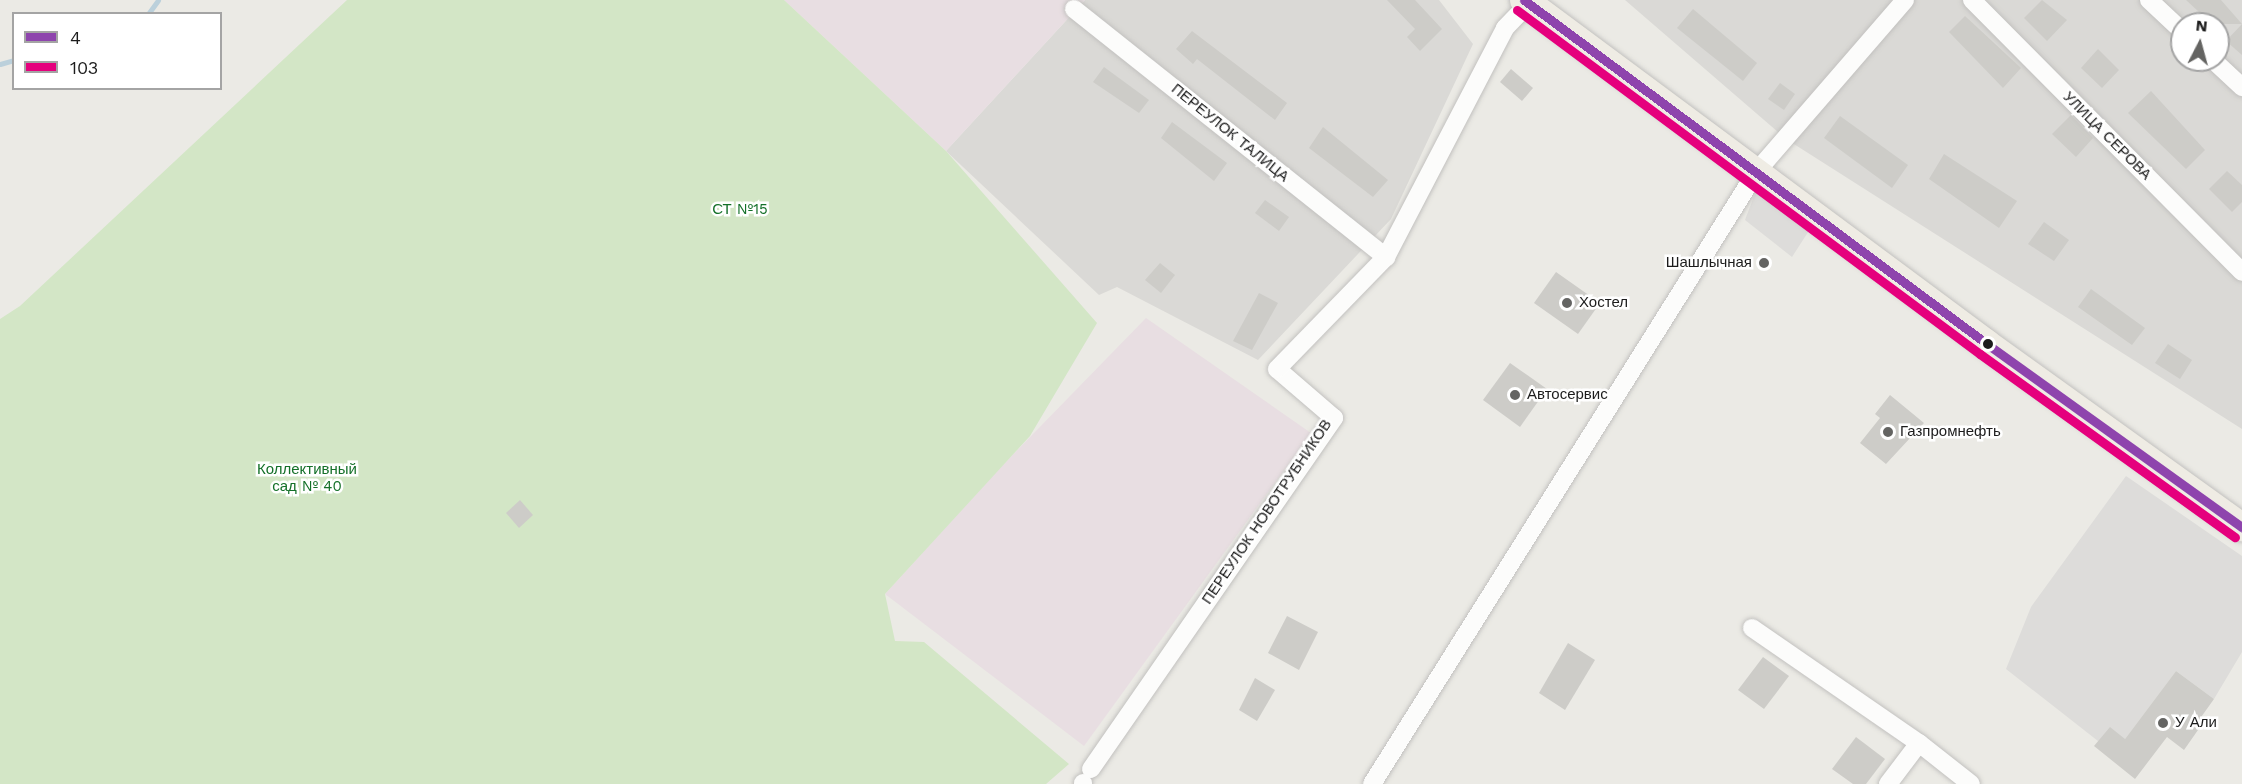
<!DOCTYPE html>
<meta charset="utf-8">
<style>
body{margin:0}
#map{position:relative;width:2242px;height:784px;overflow:hidden;background:#ebeae5;font-family:"Work Sans",sans-serif}
div>[style]{position:absolute}
.residential>*{inset:0;background:#dad9d6}
.industrial>*{inset:0;background:#e8dee2}
.grass>*{inset:0;background:#d3e6c6}
.parking>*{inset:0;background:#dddcda}
.stream>*{height:5px;margin:-2.5px;padding:0 2.5px;transform-origin:2.5px;border-radius:2.5px;background:#bbd0db}
.building>*{inset:0;background:#cdccc8}
.roads{filter:drop-shadow(0 0 2px #c2c1bf) drop-shadow(0 0 2px #c2c1bf)}
.street>*{height:18px;margin:-9px;padding:0 9px;transform-origin:9px;border-radius:9px;background:#fcfcfb}
.primary>*{height:28px;margin:-14px;padding:0 14px;transform-origin:14px;border-radius:14px;background:#efece4}
.bus-1>*{height:9px;margin:-4.5px;padding:0 4.5px;transform-origin:4.5px;border-radius:4.5px;background:#8e44ad}
.bus-2>*{height:9px;margin:-4.5px;padding:0 4.5px;transform-origin:4.5px;border-radius:4.5px;background:#e5007d}
.dots>*{width:16px;height:16px;translate:-50% -50%;box-sizing:border-box;border:3px solid #fff;border-radius:50%}
span{translate:-50% -50%;white-space:nowrap;text-align:center;line-height:1.15;-webkit-text-stroke:5px #fff;paint-order:stroke}
.street-label{font-size:15px;color:#1c1c1c}
.park-label{font-size:15px;color:#147029}
.poi-label{font-size:15px;color:#1c1c1c}
.right{translate:-100% -50%;text-align:right}
.left{translate:0 -50%;text-align:left}
.legend{position:absolute;left:12px;top:12px;width:210px;height:78px;box-sizing:border-box;background:#fff;border:2px solid #a4a4a4;margin:0;padding:8px 10px;list-style:none;font-size:18px;color:#1c1c1c}
.legend li{display:flex;align-items:center;gap:12px;height:30px}
.legend b{width:30px;border:2px solid #a4a4a4}
.north{position:absolute;left:2170px;top:12px;width:60px;height:60px;box-sizing:border-box;background:#fff;border:2px solid #a4a4a4;border-radius:50%;rotate:6deg;font-size:16px;font-weight:700;line-height:24px;text-align:center;color:#1c1c1c}
.north::after{content:'';display:block;margin:auto;width:21px;height:27px;background:#646462;clip-path:polygon(50% 0,100% 100%,50% 72%,0 100%)}
</style>
<div id="map">
<div class="residential">
<div style="clip-path:polygon(1085px 0,1439px 0,1473px 44px,1391px 219px,1258px 360px,1117px 287px,1099px 295px,946px 151px)"></div>
<div style="clip-path:polygon(evenodd,1625px 0,2242px 0,2242px 429px,1786px 139px,1625px 0,2182px 24px,2218px 24px,2218px 60px,2182px 60px,2182px 24px)"></div>
</div>
<div class="industrial">
<div style="clip-path:polygon(784px 0,1085px 0,946px 151px)"></div>
<div style="clip-path:polygon(1146px 318px,1311px 433px,1084px 746px,885px 594px,999px 469px)"></div>
</div>
<div class="grass">
<div style="clip-path:polygon(347px 0,784px 0,946px 151px,1097px 323px,1030px 436px,885px 594px,895px 641px,924px 642px,1069px 764px,1046px 784px,0 784px,0 319px,20px 306px)"></div>
</div>
<div class="parking">
<div style="clip-path:polygon(1757px 188px,1812px 226px,1792px 257px,1745px 220px)"></div>
<div style="clip-path:polygon(2126px 476px,2242px 556px,2242px 652px,2214px 699px,2176px 671px,2125px 739px,2098px 741px,2006px 669px,2031px 607px)"></div>
</div>
<div class="stream">
<div style="left:148px;top:14px;width:17px;rotate:-54deg"></div>
<div style="left:0;top:64px;width:15px;rotate:-16deg"></div>
</div>
<div class="building">
<div style="clip-path:polygon(1387px 0,1415px 0,1442px 29px,1420px 51px,1407px 37px,1415px 29px)"></div>
<div style="clip-path:polygon(2042px 0,2067px 20px,2047px 41px,2024px 18px)"></div>
<div style="clip-path:polygon(2186px 0,2221px 0,2242px 24px,2212px 24px)"></div>
<div style="clip-path:polygon(1693px 9px,1757px 63px,1743px 81px,1677px 28px)"></div>
<div style="clip-path:polygon(1965px 16px,2021px 68px,2003px 88px,1949px 32px)"></div>
<div style="clip-path:polygon(2242px 24px,2242px 55px,2226px 41px)"></div>
<div style="clip-path:polygon(1192px 31px,1287px 103px,1275px 120px,1197px 59px,1193px 64px,1176px 49px)"></div>
<div style="clip-path:polygon(2098px 49px,2119px 70px,2102px 88px,2081px 68px)"></div>
<div style="clip-path:polygon(1104px 67px,1149px 100px,1139px 113px,1093px 82px)"></div>
<div style="clip-path:polygon(1511px 69px,1533px 88px,1522px 101px,1500px 82px)"></div>
<div style="clip-path:polygon(1780px 83px,1795px 94px,1784px 110px,1768px 99px)"></div>
<div style="clip-path:polygon(2151px 91px,2205px 150px,2186px 169px,2128px 113px)"></div>
<div style="clip-path:polygon(2071px 115px,2093px 138px,2076px 157px,2052px 134px)"></div>
<div style="clip-path:polygon(1840px 116px,1908px 165px,1892px 188px,1824px 138px)"></div>
<div style="clip-path:polygon(1172px 122px,1227px 163px,1214px 181px,1161px 138px)"></div>
<div style="clip-path:polygon(1323px 127px,1388px 180px,1373px 197px,1309px 148px)"></div>
<div style="clip-path:polygon(1944px 154px,2017px 201px,1999px 228px,1929px 179px)"></div>
<div style="clip-path:polygon(2227px 171px,2242px 185px,2242px 202px,2232px 212px,2209px 189px)"></div>
<div style="clip-path:polygon(1265px 200px,1289px 217px,1279px 231px,1255px 213px)"></div>
<div style="clip-path:polygon(2044px 222px,2069px 240px,2054px 261px,2028px 244px)"></div>
<div style="clip-path:polygon(1160px 263px,1175px 275px,1161px 293px,1145px 280px)"></div>
<div style="clip-path:polygon(1556px 272px,1600px 303px,1578px 334px,1534px 303px)"></div>
<div style="clip-path:polygon(2091px 289px,2145px 328px,2132px 345px,2078px 307px)"></div>
<div style="clip-path:polygon(1259px 293px,1278px 303px,1252px 350px,1233px 341px)"></div>
<div style="clip-path:polygon(2168px 344px,2192px 360px,2180px 379px,2155px 363px)"></div>
<div style="clip-path:polygon(1510px 363px,1547px 389px,1520px 427px,1483px 400px)"></div>
<div style="clip-path:polygon(1890px 395px,1924px 423px,1886px 464px,1860px 443px,1880px 418px,1875px 414px)"></div>
<div style="clip-path:polygon(520px 500px,533px 515px,519px 528px,506px 513px)"></div>
<div style="clip-path:polygon(1287px 616px,1318px 632px,1299px 670px,1268px 653px)"></div>
<div style="clip-path:polygon(1568px 643px,1595px 660px,1565px 710px,1539px 693px)"></div>
<div style="clip-path:polygon(1763px 657px,1789px 676px,1764px 709px,1738px 690px)"></div>
<div style="clip-path:polygon(2176px 671px,2214px 699px,2194px 727px,2198px 730px,2184px 750px,2167px 737px,2135px 779px,2094px 746px,2110px 727px,2125px 739px)"></div>
<div style="clip-path:polygon(1255px 678px,1275px 690px,1257px 721px,1239px 710px)"></div>
<div style="clip-path:polygon(1856px 737px,1885px 759px,1866px 784px,1853px 784px,1832px 769px)"></div>
</div>
<div class="roads">
<div class="street">
<div style="left:1972px;top:0;width:383px;rotate:45.2deg"></div>
<div style="left:2149px;top:0;width:45px;rotate:43.2deg"></div>
<div style="left:1074px;top:9px;width:399px;rotate:38.5deg"></div>
<div style="left:2213px;top:60px;width:40px;rotate:43deg"></div>
<div style="left:1752px;top:628px;width:203px;rotate:34.6deg"></div>
<div style="left:1919px;top:743px;width:66px;rotate:38.3deg"></div>
<div style="left:1091px;top:769px;width:427px;rotate:-55.3deg"></div>
<div style="left:1334px;top:418px;width:75px;rotate:-139.3deg"></div>
<div style="left:1277px;top:369px;width:156px;rotate:-45.8deg"></div>
<div style="left:1386px;top:257px;width:258px;rotate:-62.5deg"></div>
<div style="left:1505px;top:28px;width:33px;rotate:-46deg"></div>
<div style="left:1083px;top:784px;width:1px;rotate:-90deg"></div>
<div style="left:1372px;top:784px;width:724px;rotate:-57.87deg"></div>
<div style="left:1757px;top:171px;width:226px;rotate:-49.1deg"></div>
<div style="left:1888px;top:784px;width:51px;rotate:-52.9deg"></div>
</div>
<div class="primary">
<div style="left:1524px;top:0;width:577px;rotate:36.61deg"></div>
<div style="left:1987px;top:344px;width:314px;rotate:35.7deg"></div>
</div>
</div>
<div class="bus-1">
<div style="left:1524px;top:0;width:577px;rotate:36.61deg"></div>
<div style="left:1987px;top:344px;width:314px;rotate:35.7deg"></div>
</div>
<div class="bus-2">
<div style="left:1517px;top:10px;width:577px;rotate:36.61deg"></div>
<div style="left:1980px;top:354px;width:314px;rotate:35.7deg"></div>
</div>
<div class="dots">
<div style="left:1764px;top:263px;background:#646462"></div>
<div style="left:1567px;top:303px;background:#646462"></div>
<div style="left:1988px;top:344px;background:#1c1c1c"></div>
<div style="left:1515px;top:395px;background:#646462"></div>
<div style="left:1888px;top:432px;background:#646462"></div>
<div style="left:2163px;top:723px;background:#646462"></div>
</div>
<div class="street-label">
<span style="left:1230px;top:133px;rotate:39deg">ПЕРЕУЛОК ТАЛИЦА</span>
<span style="left:2107px;top:136px;rotate:45deg">УЛИЦА СЕРОВА</span>
<span style="left:1267px;top:512px;rotate:-56deg">ПЕРЕУЛОК НОВОТРУБНИКОВ</span>
</div>
<div class="park-label">
<span style="left:740px;top:210px">СТ №15</span>
<span style="left:307px;top:478px">Коллективный<br>сад № 40</span>
</div>
<div class="poi-label">
<span class="right" style="left:1752px;top:263px">Шашлычная</span>
<span class="left" style="left:1579px;top:303px">Хостел</span>
<span class="left" style="left:1527px;top:395px">Автосервис</span>
<span class="left" style="left:1900px;top:432px">Газпромнефть</span>
<span class="left" style="left:2175px;top:723px">У Али</span>
</div>
<ul class="legend">
<li><b style="height:8px;background:#8e44ad"></b>4</li>
<li><b style="height:8px;background:#e5007d"></b>103</li>
</ul>
<div class="north">N</div>
</div>
